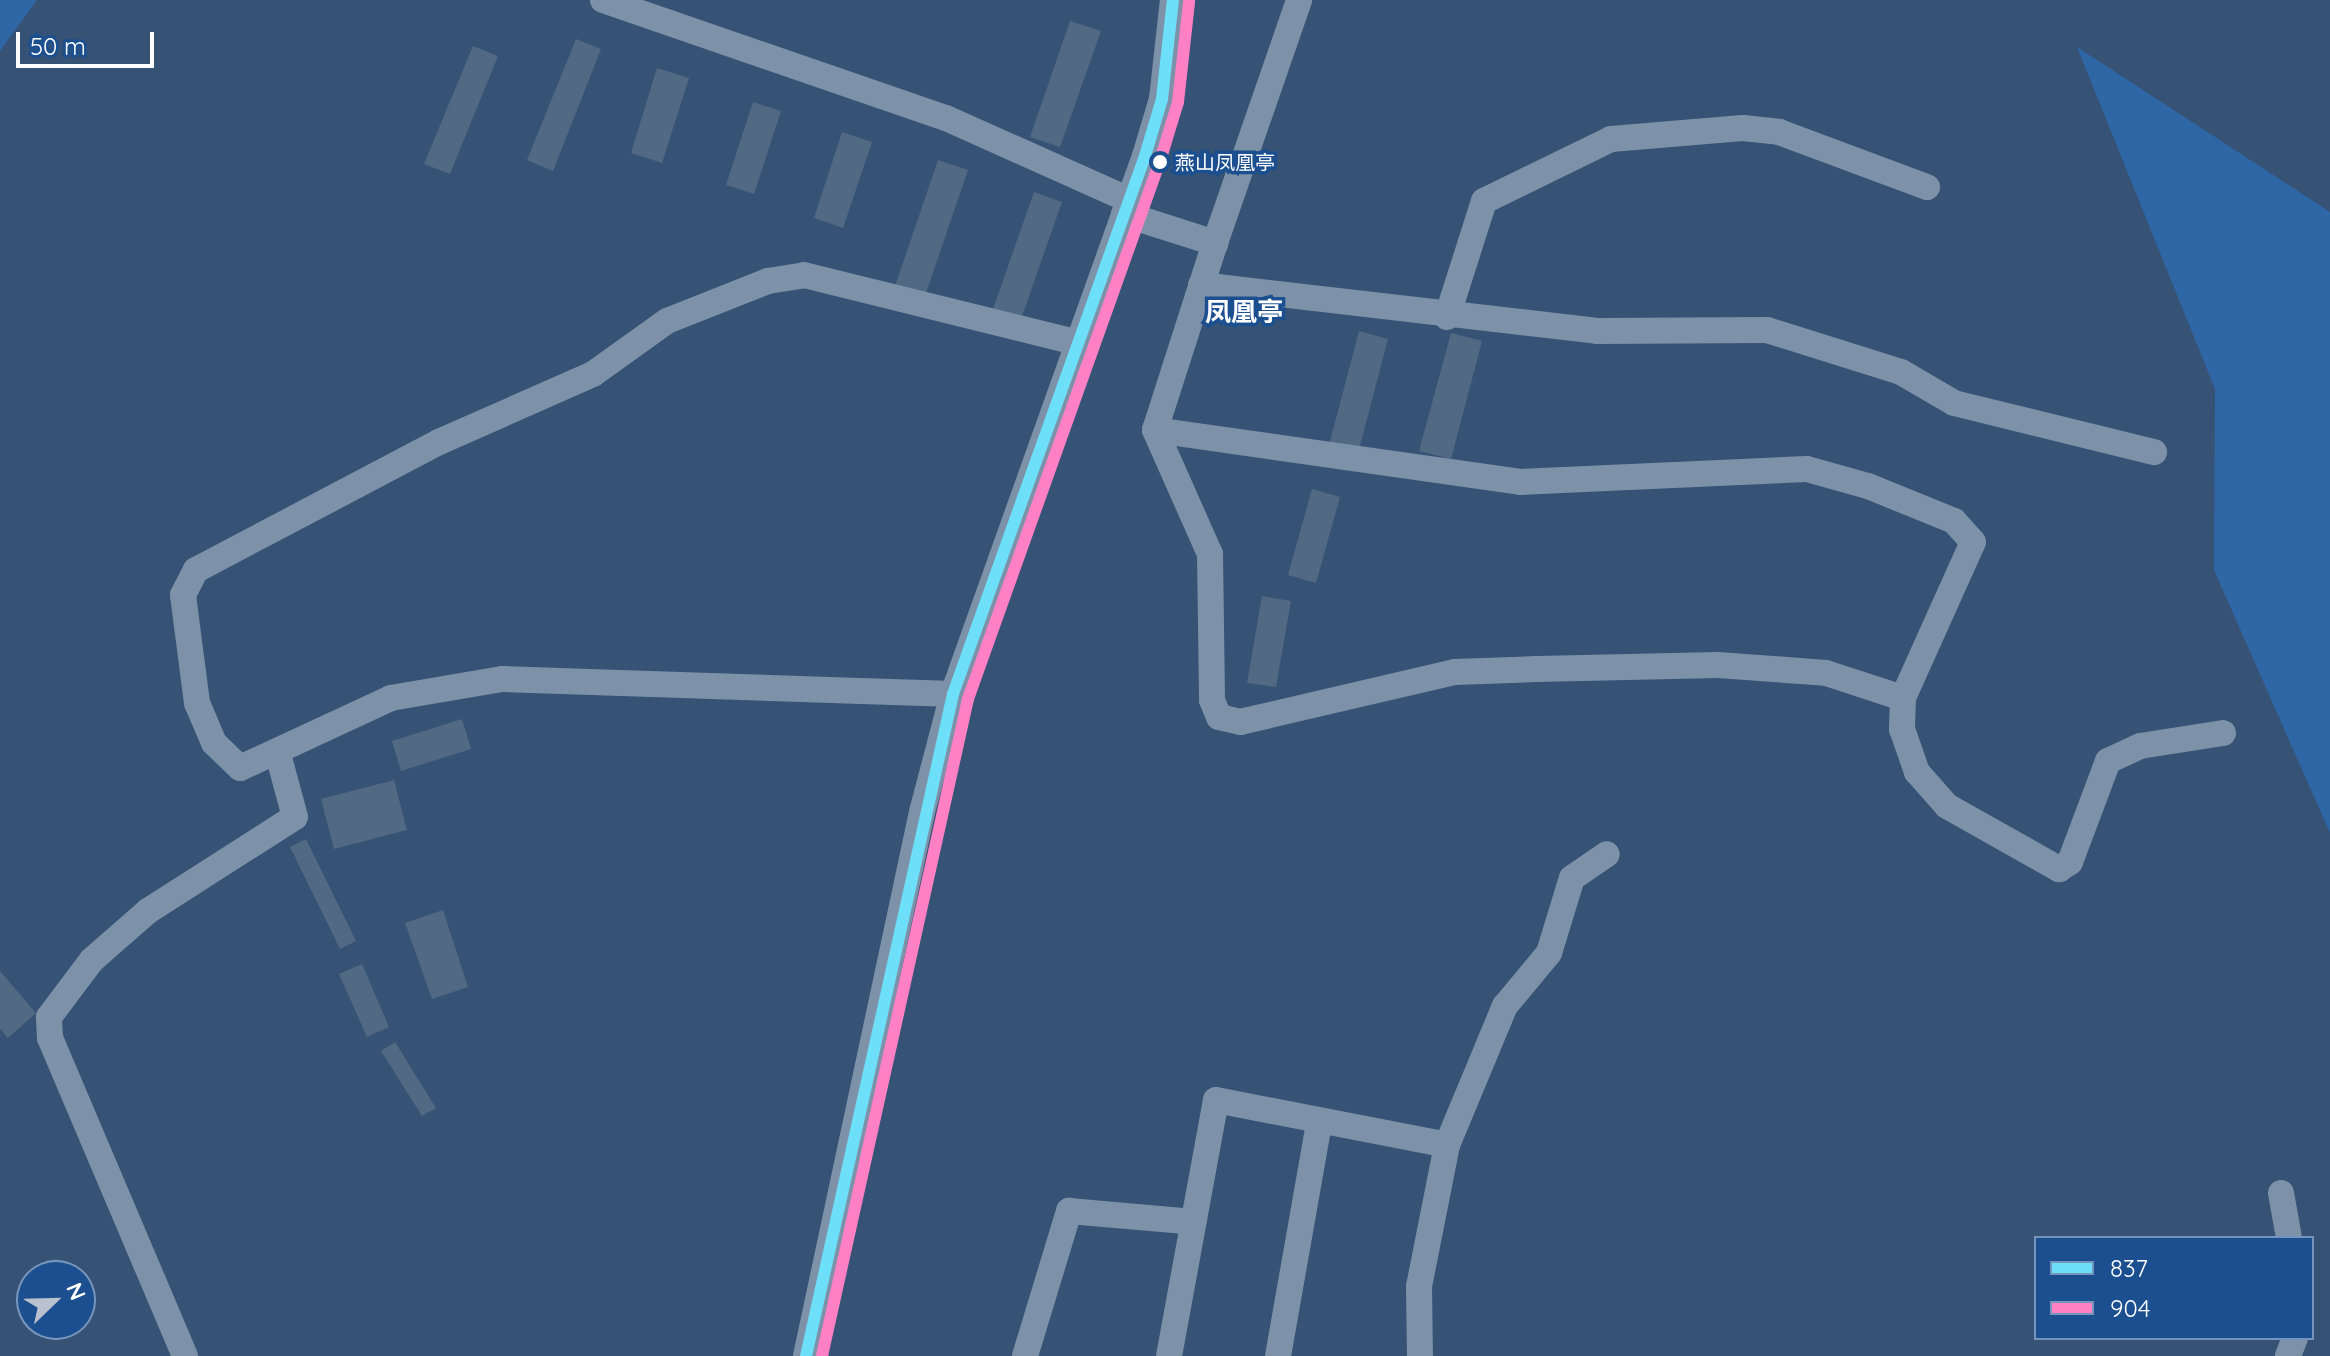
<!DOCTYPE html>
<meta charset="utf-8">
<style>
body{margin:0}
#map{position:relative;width:2330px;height:1356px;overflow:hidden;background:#365274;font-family:Quicksand,"Noto Sans SC",sans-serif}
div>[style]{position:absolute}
.green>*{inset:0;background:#2f66a5}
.building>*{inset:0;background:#526984}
.minor>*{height:26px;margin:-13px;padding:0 13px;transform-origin:13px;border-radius:13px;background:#7d92a8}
.bus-1>*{height:12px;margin:-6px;padding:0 6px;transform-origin:6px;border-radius:6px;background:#6ddff8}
.bus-2>*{height:12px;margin:-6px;padding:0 6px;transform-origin:6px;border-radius:6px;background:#ff80c5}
.dots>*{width:22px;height:22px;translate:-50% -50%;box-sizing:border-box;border:4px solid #1b4f8f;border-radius:50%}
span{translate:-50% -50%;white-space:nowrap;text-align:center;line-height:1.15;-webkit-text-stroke:7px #1b4f8f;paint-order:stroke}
.bus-label{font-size:20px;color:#fff}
.left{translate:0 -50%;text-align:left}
.quarter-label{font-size:26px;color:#fff;font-weight:700}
.legend{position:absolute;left:2034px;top:1236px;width:280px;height:104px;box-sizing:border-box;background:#1b4f8f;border:2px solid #7695bc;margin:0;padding:10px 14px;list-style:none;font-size:24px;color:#fff}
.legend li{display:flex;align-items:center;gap:16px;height:40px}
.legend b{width:40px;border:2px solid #7695bc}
.north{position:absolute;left:16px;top:1260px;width:80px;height:80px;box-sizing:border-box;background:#1b4f8f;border:2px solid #7695bc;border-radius:50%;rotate:67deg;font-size:22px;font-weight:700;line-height:32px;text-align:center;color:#fff}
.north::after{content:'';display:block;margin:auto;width:28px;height:36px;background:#b9c2ce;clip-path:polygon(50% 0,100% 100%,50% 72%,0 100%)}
.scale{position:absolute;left:16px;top:32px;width:138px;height:36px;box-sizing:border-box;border:4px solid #fff;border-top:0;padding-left:10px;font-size:24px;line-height:28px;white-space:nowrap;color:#fff;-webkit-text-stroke:6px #1b4f8f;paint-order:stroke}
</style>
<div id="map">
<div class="green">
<div style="clip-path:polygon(0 0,37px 0,0 51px)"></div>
<div style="clip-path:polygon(2077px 47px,2330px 212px,2330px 833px,2214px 570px,2215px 389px)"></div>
</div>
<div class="building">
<div style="clip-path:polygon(1070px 21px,1101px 31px,1060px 147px,1030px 137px)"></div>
<div style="clip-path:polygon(576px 39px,601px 49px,553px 171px,527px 160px)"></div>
<div style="clip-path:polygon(473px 46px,498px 56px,450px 174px,424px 164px)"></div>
<div style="clip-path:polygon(657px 68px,689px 78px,662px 163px,631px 153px)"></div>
<div style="clip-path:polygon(753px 102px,781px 111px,754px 194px,726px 185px)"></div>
<div style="clip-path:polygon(842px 132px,872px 142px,843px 228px,814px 218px)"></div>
<div style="clip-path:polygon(938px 160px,968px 170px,924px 299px,894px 289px)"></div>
<div style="clip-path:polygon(1034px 192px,1062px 202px,1021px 319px,993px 309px)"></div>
<div style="clip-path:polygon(1359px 331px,1388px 339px,1357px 457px,1328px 449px)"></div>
<div style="clip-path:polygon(1451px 333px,1482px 341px,1451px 459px,1419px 451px)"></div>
<div style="clip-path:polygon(1312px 489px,1340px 497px,1316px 583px,1288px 575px)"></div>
<div style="clip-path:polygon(1262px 596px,1291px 601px,1276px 687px,1247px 683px)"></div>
<div style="clip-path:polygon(462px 719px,471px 749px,401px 771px,392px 741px)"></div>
<div style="clip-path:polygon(394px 780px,407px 830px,334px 849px,321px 799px)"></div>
<div style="clip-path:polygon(306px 839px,356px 941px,340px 949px,290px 847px)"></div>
<div style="clip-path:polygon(443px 910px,468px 987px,432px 999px,405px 923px)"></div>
<div style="clip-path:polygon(362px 964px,389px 1027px,367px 1037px,339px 974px)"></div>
<div style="clip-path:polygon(0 971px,36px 1013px,8px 1038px,0 1029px)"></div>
<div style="clip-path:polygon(395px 1042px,436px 1108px,422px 1116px,381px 1051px)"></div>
</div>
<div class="minor">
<div style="left:603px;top:0;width:363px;rotate:19deg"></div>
<div style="left:946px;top:118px;width:201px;rotate:24.1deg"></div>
<div style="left:1124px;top:214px;width:96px;rotate:17.7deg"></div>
<div style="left:1215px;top:243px;width:196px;rotate:107.8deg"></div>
<div style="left:1155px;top:430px;width:136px;rotate:66.1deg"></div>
<div style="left:1210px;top:554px;width:146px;rotate:89.2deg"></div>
<div style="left:1212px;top:700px;width:18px;rotate:68deg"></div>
<div style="left:1219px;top:717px;width:22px;rotate:13deg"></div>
<div style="left:1240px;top:722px;width:221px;rotate:-13.1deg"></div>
<div style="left:1455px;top:672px;width:82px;rotate:-2.1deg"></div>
<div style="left:1537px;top:669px;width:181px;rotate:-1.3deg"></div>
<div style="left:1718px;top:665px;width:108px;rotate:4.2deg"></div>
<div style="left:1826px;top:673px;width:81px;rotate:18deg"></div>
<div style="left:1215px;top:243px;width:257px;rotate:-70.9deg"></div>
<div style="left:1201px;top:285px;width:399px;rotate:6.6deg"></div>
<div style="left:1597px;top:331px;width:170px;rotate:-0.3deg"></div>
<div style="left:1767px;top:330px;width:140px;rotate:17.4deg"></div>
<div style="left:1901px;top:372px;width:61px;rotate:30.3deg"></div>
<div style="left:1954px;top:403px;width:206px;rotate:13.8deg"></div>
<div style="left:1447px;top:317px;width:122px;rotate:-72.3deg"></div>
<div style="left:1484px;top:201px;width:141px;rotate:-26deg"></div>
<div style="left:1611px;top:139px;width:132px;rotate:-4.8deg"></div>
<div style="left:1743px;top:128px;width:36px;rotate:6deg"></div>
<div style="left:1779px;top:132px;width:158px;rotate:20.4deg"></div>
<div style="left:1155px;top:430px;width:369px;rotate:8.1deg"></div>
<div style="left:1520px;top:482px;width:287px;rotate:-2.6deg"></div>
<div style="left:1807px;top:469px;width:63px;rotate:15.6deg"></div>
<div style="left:1868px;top:486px;width:93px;rotate:22.1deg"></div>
<div style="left:1954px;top:521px;width:28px;rotate:48deg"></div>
<div style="left:1973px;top:542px;width:171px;rotate:114.2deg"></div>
<div style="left:1903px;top:698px;width:31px;rotate:92deg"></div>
<div style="left:1902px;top:729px;width:46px;rotate:70.8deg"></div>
<div style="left:1917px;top:772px;width:45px;rotate:48.6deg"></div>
<div style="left:1947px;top:806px;width:129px;rotate:29.4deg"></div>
<div style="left:2059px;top:869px;width:13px;rotate:-32deg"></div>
<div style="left:2070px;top:862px;width:108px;rotate:-69.4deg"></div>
<div style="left:2108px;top:761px;width:35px;rotate:-25deg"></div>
<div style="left:2140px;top:746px;width:84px;rotate:-8.9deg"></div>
<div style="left:953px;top:694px;width:451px;rotate:-178.1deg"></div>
<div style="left:502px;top:679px;width:113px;rotate:170.3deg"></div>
<div style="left:391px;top:698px;width:166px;rotate:155.1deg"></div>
<div style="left:240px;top:768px;width:36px;rotate:-136deg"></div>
<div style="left:214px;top:743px;width:43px;rotate:-113deg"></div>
<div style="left:197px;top:703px;width:109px;rotate:-97.4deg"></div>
<div style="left:183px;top:595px;width:28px;rotate:-63deg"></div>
<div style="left:196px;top:570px;width:275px;rotate:-27.8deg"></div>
<div style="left:439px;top:442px;width:168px;rotate:-23.8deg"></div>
<div style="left:593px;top:374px;width:91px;rotate:-35.6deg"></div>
<div style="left:667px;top:321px;width:109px;rotate:-21.6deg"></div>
<div style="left:768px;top:281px;width:36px;rotate:-9deg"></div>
<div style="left:804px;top:275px;width:282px;rotate:13.9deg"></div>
<div style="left:1447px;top:1145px;width:151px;rotate:-67.4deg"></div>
<div style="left:1505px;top:1006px;width:69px;rotate:-50.3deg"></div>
<div style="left:1549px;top:953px;width:78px;rotate:-73deg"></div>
<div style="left:1572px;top:878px;width:42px;rotate:-34.4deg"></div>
<div style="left:2281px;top:1193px;width:46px;rotate:79.9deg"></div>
<div style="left:185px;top:1356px;width:345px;rotate:-113deg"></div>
<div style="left:50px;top:1038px;width:21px;rotate:-93deg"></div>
<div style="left:49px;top:1017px;width:71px;rotate:-53deg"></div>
<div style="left:92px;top:960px;width:74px;rotate:-41.2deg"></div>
<div style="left:148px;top:911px;width:174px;rotate:-32.6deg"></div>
<div style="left:295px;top:817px;width:65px;rotate:-105.1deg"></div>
<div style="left:806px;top:1356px;width:556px;rotate:-77.96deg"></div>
<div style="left:922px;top:812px;width:122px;rotate:-75.3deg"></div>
<div style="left:953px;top:694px;width:571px;rotate:-70.36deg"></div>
<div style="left:1145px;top:156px;width:59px;rotate:-73.4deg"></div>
<div style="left:1162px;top:99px;width:100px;rotate:-83.7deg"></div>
<div style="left:1025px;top:1356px;width:152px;rotate:-73.1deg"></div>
<div style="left:1069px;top:1211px;width:125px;rotate:5deg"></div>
<div style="left:1169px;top:1356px;width:260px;rotate:-79.6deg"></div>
<div style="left:1216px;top:1100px;width:235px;rotate:11deg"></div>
<div style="left:1447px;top:1145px;width:144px;rotate:101.2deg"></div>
<div style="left:1419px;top:1286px;width:70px;rotate:89.2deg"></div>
<div style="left:1278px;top:1356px;width:237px;rotate:-80deg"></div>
<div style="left:2288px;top:1356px;width:19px;rotate:-69deg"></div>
</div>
<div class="bus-1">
<div style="left:806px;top:1356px;width:678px;rotate:-77.48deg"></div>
<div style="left:953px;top:694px;width:571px;rotate:-70.36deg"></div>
<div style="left:1145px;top:156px;width:59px;rotate:-73.4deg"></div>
<div style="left:1162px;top:99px;width:100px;rotate:-83.7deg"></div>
</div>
<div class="bus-2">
<div style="left:822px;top:1356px;width:673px;rotate:-77.47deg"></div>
<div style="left:968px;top:699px;width:571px;rotate:-70.36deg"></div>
<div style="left:1160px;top:161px;width:62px;rotate:-73deg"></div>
<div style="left:1178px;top:102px;width:101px;rotate:-83.7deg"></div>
</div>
<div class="dots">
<div style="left:1160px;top:162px;background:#fff"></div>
</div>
<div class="bus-label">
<span class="left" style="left:1175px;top:162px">燕山凤凰亭</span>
</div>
<div class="quarter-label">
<span style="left:1244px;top:312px">凤凰亭</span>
</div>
<ul class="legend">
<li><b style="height:10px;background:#6ddff8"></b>837</li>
<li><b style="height:10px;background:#ff80c5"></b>904</li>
</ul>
<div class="north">N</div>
<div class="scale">50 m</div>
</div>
